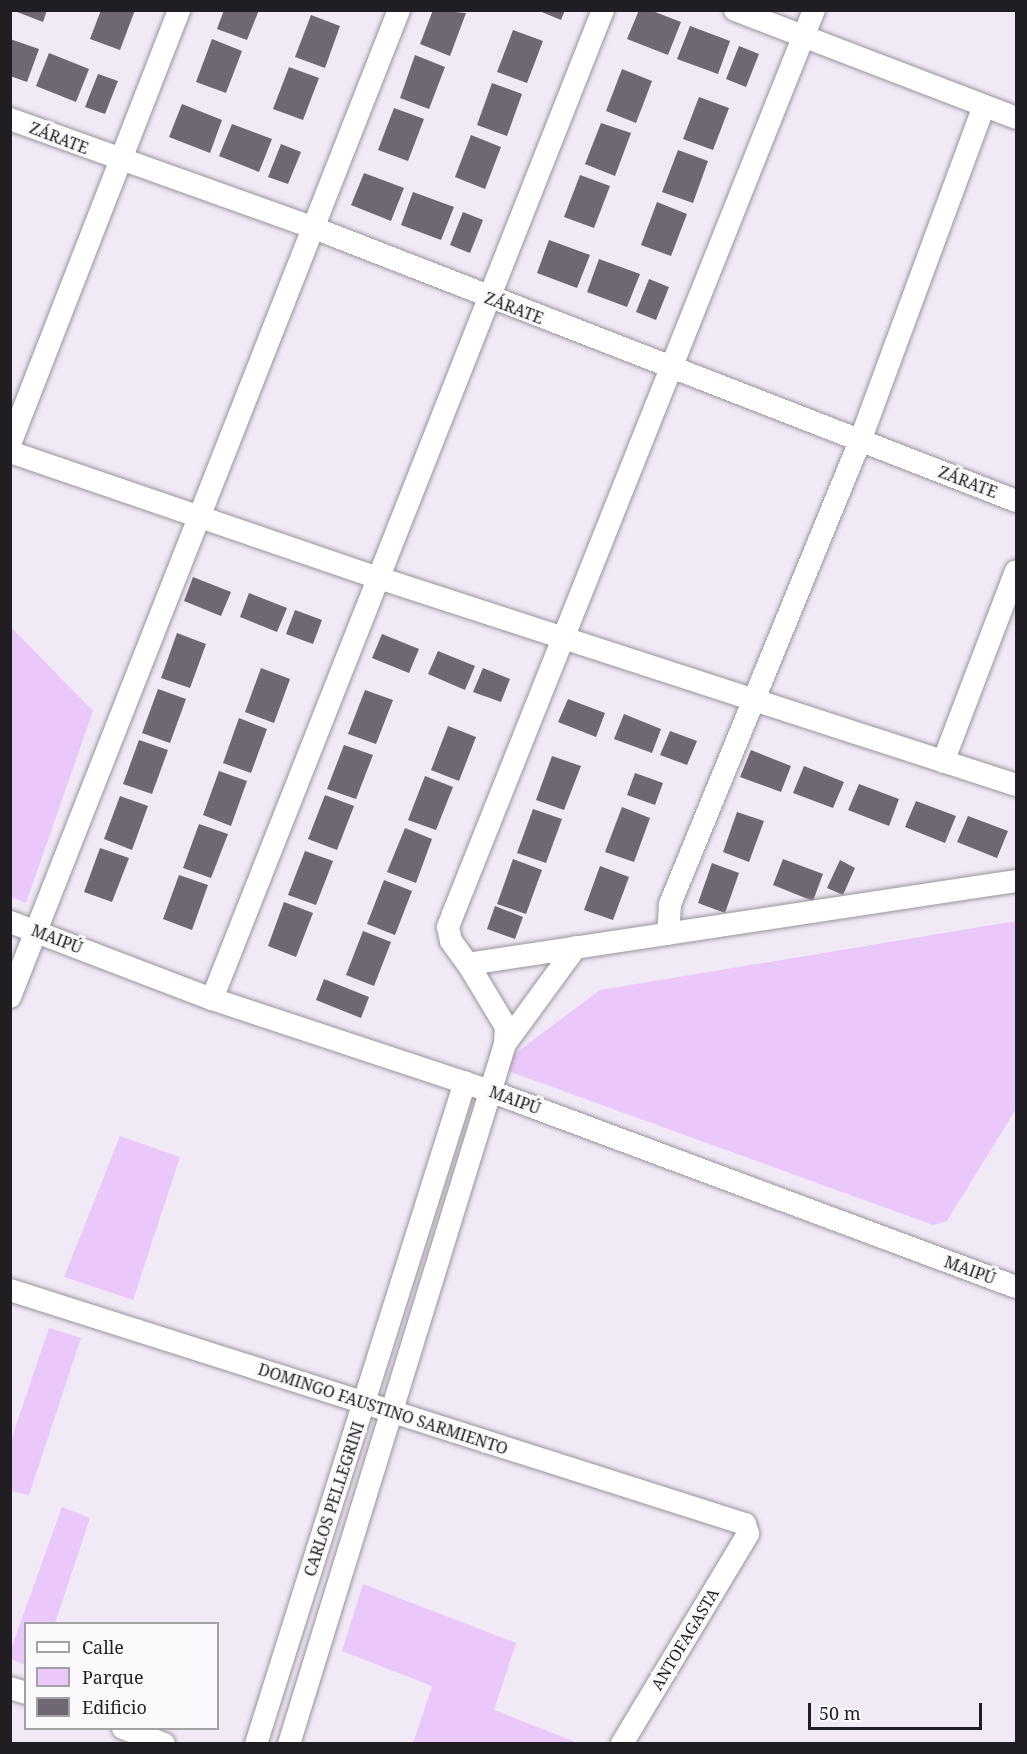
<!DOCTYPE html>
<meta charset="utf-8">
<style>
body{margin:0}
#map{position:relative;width:1027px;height:1754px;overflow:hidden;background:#f1e9f5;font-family:"Noto Serif",serif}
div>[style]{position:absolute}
.green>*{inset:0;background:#ebc8fc}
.building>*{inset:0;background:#6f6872}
.roads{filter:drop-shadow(0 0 2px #9a939d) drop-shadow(0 0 2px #9a939d)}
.minor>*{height:22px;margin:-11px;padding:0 11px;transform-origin:11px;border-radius:11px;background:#fff}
span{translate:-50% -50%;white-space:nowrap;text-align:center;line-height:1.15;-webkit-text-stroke:6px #fcf9fd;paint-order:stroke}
.street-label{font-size:16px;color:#201e22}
.frame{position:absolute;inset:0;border:12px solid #201e22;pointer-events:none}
.legend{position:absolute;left:24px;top:1622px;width:195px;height:108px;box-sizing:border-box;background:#fcf9fd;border:2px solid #a4a1a5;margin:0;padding:8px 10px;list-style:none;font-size:18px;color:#201e22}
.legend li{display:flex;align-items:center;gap:12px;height:30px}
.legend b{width:30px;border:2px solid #a4a1a5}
.scale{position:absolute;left:808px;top:1703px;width:174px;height:27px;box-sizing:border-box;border:3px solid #201e22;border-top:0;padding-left:8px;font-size:18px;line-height:21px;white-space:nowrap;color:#201e22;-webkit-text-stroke:4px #fcf9fd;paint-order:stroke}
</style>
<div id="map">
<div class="green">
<div style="clip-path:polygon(10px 626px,93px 711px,26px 903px,11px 897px)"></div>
<div style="clip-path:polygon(1016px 921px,1016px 1109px,947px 1221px,933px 1225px,497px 1067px,600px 990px)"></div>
<div style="clip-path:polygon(120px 1136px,180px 1157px,133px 1300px,64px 1277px)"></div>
<div style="clip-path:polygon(49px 1328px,81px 1338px,29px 1495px,11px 1491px,11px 1440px)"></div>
<div style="clip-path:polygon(62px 1507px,90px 1518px,55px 1623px,26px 1624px,25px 1665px,11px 1659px,11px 1649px)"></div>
<div style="clip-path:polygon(363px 1584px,516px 1643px,494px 1710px,578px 1743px,413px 1743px,432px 1686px,342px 1651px)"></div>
</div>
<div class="building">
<div style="clip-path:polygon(12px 10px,47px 10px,43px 22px)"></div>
<div style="clip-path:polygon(101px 10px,135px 10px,120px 50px,90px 39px)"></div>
<div style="clip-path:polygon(224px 10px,259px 10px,247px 40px,217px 29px)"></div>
<div style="clip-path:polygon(433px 10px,466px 13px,450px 56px,420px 44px)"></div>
<div style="clip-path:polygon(537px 10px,565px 10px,561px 20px)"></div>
<div style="clip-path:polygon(639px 10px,650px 10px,681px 22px,668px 55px,627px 39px)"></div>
<div style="clip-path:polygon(311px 15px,340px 26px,325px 68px,295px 57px)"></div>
<div style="clip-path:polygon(690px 26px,730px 41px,718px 74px,677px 59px)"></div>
<div style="clip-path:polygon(513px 30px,543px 41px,527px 83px,497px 72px)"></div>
<div style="clip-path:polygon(10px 39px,39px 49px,27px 82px,10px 76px)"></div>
<div style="clip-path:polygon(212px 39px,242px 51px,226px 93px,196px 82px)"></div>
<div style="clip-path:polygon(739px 46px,759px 54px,746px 87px,726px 79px)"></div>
<div style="clip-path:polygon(49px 53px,89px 69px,76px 102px,36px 86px)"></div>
<div style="clip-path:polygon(415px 55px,445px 67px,429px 109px,400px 98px)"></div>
<div style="clip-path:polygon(289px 67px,319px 78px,303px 120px,273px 109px)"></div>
<div style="clip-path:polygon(622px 69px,652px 81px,636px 123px,606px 111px)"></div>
<div style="clip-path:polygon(98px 74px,118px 81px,105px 114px,85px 107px)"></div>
<div style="clip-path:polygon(492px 83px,522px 94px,507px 136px,477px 125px)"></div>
<div style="clip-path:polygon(699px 97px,729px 108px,713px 150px,683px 139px)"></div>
<div style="clip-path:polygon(182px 104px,222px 120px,210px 153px,169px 137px)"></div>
<div style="clip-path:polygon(394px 108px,424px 119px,408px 161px,378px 150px)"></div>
<div style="clip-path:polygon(601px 123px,631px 133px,615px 176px,585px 164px)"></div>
<div style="clip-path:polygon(232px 124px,272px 139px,259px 172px,219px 156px)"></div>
<div style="clip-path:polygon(471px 135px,501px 147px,485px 189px,455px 177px)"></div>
<div style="clip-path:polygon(281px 144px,301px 152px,288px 184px,268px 177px)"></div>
<div style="clip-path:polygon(678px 150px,708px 161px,693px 203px,662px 192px)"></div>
<div style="clip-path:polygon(364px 173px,404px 188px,391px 221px,351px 205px)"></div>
<div style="clip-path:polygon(580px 175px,610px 186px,594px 228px,564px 217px)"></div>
<div style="clip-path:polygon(413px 192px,454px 207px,441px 240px,401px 225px)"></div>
<div style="clip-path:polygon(657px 202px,687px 214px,671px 256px,641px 245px)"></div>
<div style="clip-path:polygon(463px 212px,483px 220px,470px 253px,450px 245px)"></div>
<div style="clip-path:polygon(549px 240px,590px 255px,577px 288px,537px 273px)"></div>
<div style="clip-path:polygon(599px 259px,640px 274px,627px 307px,587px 292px)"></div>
<div style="clip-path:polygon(649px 279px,669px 287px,656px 320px,636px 312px)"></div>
<div style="clip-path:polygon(193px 577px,231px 592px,221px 616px,184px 601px)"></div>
<div style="clip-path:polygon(249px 593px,287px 608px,277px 632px,240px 617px)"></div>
<div style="clip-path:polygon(295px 610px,322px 620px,313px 644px,286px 634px)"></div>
<div style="clip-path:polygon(177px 633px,206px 644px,190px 688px,161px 678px)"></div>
<div style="clip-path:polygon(382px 634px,419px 649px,409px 673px,372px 658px)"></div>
<div style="clip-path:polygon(438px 651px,475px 666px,465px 690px,428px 674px)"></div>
<div style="clip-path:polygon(261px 668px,290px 679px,274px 723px,245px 712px)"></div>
<div style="clip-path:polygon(483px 668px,510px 679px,501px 702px,473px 692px)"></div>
<div style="clip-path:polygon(158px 689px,186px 699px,170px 743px,142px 733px)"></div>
<div style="clip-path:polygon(365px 690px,393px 700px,376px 744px,348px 734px)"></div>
<div style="clip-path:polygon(568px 699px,605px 713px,596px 737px,558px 722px)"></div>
<div style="clip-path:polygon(624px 714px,661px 729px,652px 753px,614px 739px)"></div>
<div style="clip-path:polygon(239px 718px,267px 729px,251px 773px,223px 763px)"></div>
<div style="clip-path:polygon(448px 726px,476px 737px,459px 781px,431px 770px)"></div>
<div style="clip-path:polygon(670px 731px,697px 741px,687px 765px,660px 755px)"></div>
<div style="clip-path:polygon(139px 740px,168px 750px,152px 794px,123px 784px)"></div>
<div style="clip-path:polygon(344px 745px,373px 755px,356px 799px,327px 789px)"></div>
<div style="clip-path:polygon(751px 750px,791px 766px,781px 792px,740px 777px)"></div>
<div style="clip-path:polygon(552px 756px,581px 766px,564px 810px,536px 800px)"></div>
<div style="clip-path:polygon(804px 766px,844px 782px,833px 808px,793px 793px)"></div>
<div style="clip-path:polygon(219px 771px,247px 781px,231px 826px,203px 815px)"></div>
<div style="clip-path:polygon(635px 773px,663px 783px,655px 805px,627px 795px)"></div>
<div style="clip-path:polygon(425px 776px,453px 787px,436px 830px,408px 820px)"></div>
<div style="clip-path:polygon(859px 784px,899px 799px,889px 826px,848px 810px)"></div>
<div style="clip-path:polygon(325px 795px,354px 806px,337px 850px,308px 839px)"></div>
<div style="clip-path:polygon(120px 796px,148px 806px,132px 850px,104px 839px)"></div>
<div style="clip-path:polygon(916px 801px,956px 816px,945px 843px,905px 827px)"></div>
<div style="clip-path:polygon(622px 807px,650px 818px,634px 862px,605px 852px)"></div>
<div style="clip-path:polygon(533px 809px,562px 819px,546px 863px,517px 853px)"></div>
<div style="clip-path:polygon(737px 812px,764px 821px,749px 862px,723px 852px)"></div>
<div style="clip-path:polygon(968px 816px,1008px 831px,997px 858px,957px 842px)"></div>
<div style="clip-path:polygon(199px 824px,228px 834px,211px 878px,183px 868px)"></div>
<div style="clip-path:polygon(405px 828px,432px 839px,416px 883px,387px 872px)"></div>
<div style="clip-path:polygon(100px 848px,129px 858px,112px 902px,84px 892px)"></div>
<div style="clip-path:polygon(305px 851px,333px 861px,316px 905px,288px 895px)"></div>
<div style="clip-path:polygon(513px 859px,542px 870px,526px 914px,497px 904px)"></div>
<div style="clip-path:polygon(783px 859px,823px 874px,813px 901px,773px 885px)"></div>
<div style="clip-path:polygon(840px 860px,855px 868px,843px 895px,827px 888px)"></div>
<div style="clip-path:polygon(712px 863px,739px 873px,725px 913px,698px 903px)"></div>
<div style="clip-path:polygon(600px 866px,629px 877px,613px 920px,584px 910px)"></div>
<div style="clip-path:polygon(179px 875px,208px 885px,192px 930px,163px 919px)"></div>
<div style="clip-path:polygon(384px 880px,412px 891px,395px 935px,367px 924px)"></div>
<div style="clip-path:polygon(284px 902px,313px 913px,296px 957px,268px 946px)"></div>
<div style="clip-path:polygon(495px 906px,523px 917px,515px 939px,487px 929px)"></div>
<div style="clip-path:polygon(363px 931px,391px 942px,374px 986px,346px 975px)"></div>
<div style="clip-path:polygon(324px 979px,369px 997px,361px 1018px,316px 1000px)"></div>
</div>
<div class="roads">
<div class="minor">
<div style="left:735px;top:10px;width:301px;rotate:21deg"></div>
<div style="left:814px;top:10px;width:973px;rotate:111.77deg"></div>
<div style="left:453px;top:914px;width:14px;rotate:111deg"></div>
<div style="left:448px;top:927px;width:14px;rotate:78deg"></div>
<div style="left:451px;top:941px;width:29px;rotate:54deg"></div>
<div style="left:468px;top:964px;width:554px;rotate:-8.61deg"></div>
<div style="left:10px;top:119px;width:323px;rotate:19.7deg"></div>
<div style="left:314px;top:228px;width:753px;rotate:21.25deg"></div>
<div style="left:10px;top:444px;width:466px;rotate:-68.7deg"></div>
<div style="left:10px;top:452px;width:390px;rotate:18.9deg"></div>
<div style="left:379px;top:578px;width:670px;rotate:18deg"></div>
<div style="left:943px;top:762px;width:204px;rotate:-69.1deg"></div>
<div style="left:10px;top:922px;width:216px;rotate:20.9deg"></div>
<div style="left:212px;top:999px;width:293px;rotate:18.3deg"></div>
<div style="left:490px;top:1091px;width:561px;rotate:20.44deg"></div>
<div style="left:668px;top:934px;width:30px;rotate:-86deg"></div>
<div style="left:670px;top:904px;width:500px;rotate:-67.69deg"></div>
<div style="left:860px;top:441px;width:357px;rotate:-69.7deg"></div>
<div style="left:10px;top:997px;width:1061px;rotate:-68.49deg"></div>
<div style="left:212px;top:999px;width:1063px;rotate:-68.43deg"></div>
<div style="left:505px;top:1044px;width:120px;rotate:-53.8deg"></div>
<div style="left:10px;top:1290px;width:771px;rotate:17.66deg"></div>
<div style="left:745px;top:1524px;width:10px;rotate:73deg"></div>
<div style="left:748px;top:1534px;width:245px;rotate:121deg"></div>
<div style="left:10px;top:1688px;width:17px;rotate:17deg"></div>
<div style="left:123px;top:1728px;width:44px;rotate:21.3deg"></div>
<div style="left:256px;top:1744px;width:694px;rotate:-72.48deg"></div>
<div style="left:289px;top:1744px;width:733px;rotate:-72.85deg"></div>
<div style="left:505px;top:1044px;width:17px;rotate:-87deg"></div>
<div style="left:506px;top:1027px;width:74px;rotate:-121.1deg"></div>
</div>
</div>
<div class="street-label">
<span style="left:59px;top:138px;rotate:21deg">ZÁRATE</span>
<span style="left:514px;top:308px;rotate:21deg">ZÁRATE</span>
<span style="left:968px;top:482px;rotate:21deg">ZÁRATE</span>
<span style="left:57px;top:939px;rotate:21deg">MAIPÚ</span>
<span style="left:515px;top:1100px;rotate:20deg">MAIPÚ</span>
<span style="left:970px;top:1270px;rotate:20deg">MAIPÚ</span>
<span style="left:383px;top:1409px;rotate:18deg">DOMINGO FAUSTINO SARMIENTO</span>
<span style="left:334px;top:1499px;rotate:-72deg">CARLOS PELLEGRINI</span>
<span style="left:685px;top:1639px;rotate:-59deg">ANTOFAGASTA</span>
</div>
<div class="frame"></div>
<ul class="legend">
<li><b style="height:8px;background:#fff"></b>Calle</li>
<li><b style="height:16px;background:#ebc8fc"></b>Parque</li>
<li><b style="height:16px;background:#6f6872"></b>Edificio</li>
</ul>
<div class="scale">50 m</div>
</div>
